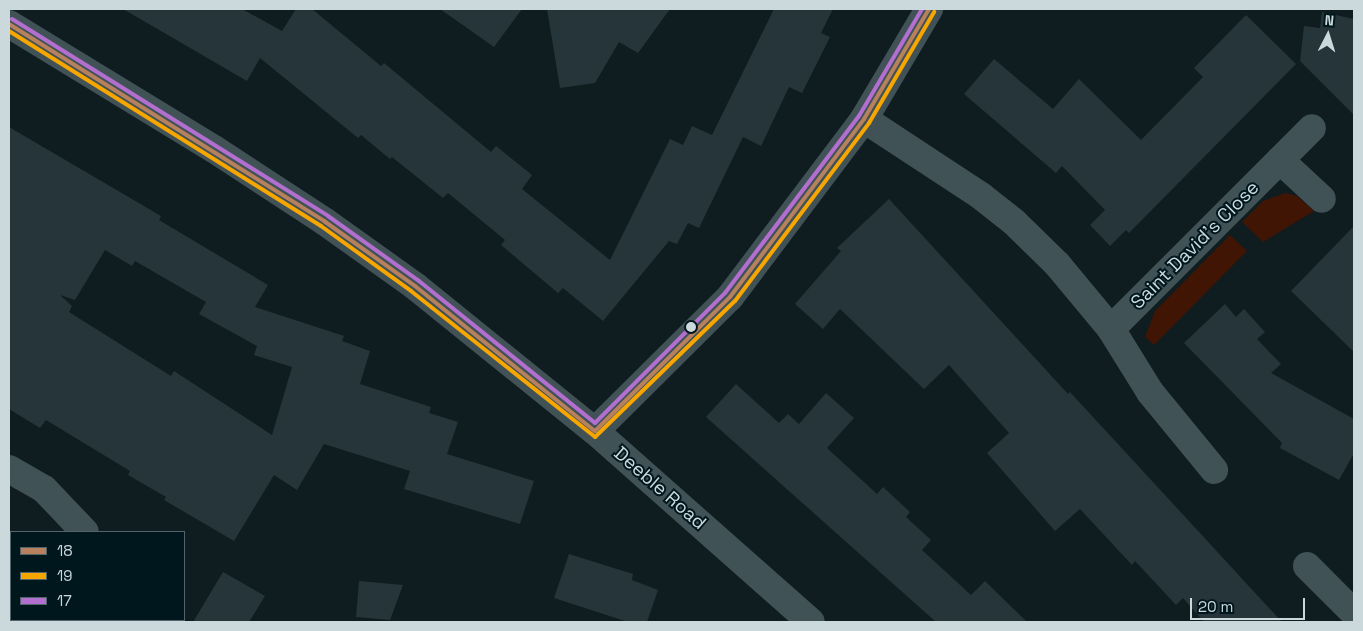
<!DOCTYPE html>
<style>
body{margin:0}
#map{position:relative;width:1363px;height:631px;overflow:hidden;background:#0f1c20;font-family:"Space Grotesk",sans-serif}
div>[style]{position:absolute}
.green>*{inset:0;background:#401504}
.building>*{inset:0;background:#263539}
.minor>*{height:28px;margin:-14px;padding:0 14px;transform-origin:14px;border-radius:14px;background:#415256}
.bus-1>*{height:4px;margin:-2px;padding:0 2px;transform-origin:2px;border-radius:2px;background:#b6815c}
.bus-2>*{height:4px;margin:-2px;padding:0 2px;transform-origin:2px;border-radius:2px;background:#f7a600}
.bus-3>*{height:4px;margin:-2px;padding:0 2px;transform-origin:2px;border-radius:2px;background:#b36fd0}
.dots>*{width:14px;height:14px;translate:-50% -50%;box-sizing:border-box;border:2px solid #01171e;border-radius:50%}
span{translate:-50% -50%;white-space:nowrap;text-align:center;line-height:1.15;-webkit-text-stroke:4px #01171e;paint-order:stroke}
.street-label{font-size:19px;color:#cbd9dd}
.frame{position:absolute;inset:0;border:10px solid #cbd9dd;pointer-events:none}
.legend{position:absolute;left:10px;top:531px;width:175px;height:90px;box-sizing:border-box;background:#01171e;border:1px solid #52656a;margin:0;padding:6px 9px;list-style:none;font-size:15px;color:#cbd9dd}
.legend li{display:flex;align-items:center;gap:10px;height:25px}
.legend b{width:25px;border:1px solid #52656a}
.north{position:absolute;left:1303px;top:10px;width:50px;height:50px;-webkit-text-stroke:4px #01171e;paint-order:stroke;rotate:5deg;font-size:14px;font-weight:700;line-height:20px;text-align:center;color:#cbd9dd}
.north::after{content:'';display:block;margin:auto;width:18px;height:22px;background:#cbd9dd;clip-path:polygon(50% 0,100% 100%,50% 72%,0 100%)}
.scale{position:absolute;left:1190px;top:598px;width:115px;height:22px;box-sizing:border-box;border:2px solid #cbd9dd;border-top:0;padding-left:6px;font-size:15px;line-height:18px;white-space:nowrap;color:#cbd9dd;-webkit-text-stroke:4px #01171e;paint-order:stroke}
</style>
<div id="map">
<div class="green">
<div style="clip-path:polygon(1285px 193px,1297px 196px,1314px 211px,1263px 242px,1242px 222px,1263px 201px)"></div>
<div style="clip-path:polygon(1230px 235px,1247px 251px,1154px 345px,1145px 337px,1155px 311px)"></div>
</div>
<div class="building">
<div style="clip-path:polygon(123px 9px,242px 9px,282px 31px,296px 9px,312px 9px,381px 66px,384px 63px,491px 152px,496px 146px,532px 175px,522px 189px,610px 260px,670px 139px,683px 145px,692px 126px,712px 135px,774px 9px,833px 9px,821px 33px,830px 37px,802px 93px,789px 87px,761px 146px,743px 137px,699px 228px,688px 223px,677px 244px,669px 241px,603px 321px,563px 288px,558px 293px,501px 245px,505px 240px,448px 193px,443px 198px,392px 157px,390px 159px,361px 135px,358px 138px,260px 58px,247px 81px)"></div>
<div style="clip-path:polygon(440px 9px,522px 9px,494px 47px)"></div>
<div style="clip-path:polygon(547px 9px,670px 9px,638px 53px,619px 42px,595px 83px,560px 88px)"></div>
<div style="clip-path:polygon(1322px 12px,1354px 19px,1354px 115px,1300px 61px,1304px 26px,1320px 28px)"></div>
<div style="clip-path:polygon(1246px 15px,1296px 64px,1129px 233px,1126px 230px,1110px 246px,1090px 225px,1105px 210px,1062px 166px,1056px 173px,964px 94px,994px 59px,1053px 109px,1079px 79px,1141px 140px,1203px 77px,1194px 68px)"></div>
<div style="clip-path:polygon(evenodd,9px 127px,161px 216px,159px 220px,268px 285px,255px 307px,344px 336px,342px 341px,370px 351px,360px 384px,431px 407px,429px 413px,458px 422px,447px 454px,534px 481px,520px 524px,404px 489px,410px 471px,324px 444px,297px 490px,274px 475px,234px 541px,164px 500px,166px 497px,128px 475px,130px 471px,46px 420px,40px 428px,9px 409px,9px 127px,105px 250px,132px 266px,135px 261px,206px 302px,199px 314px,257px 346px,254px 355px,292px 367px,272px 435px,174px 371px,171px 376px,69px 312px,72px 306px,60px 295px,75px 300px,105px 250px)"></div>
<div style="clip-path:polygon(889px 199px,1068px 394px,1070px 392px,1282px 622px,1204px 622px,1183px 598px,1176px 605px,1135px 561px,1132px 565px,1080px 509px,1055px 531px,987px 453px,1009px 433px,949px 365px,924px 389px,840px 309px,823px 329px,795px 304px,841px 251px,837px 248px)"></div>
<div style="clip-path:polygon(1354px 226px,1354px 352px,1291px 291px)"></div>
<div style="clip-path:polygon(1225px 304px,1236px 317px,1244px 309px,1265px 332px,1257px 339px,1281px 364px,1271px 373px,1354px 419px,1354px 453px,1339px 480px,1280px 448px,1282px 443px,1184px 343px)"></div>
<div style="clip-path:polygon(736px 384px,779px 423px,788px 414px,799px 424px,826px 393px,854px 418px,827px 448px,877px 494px,883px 487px,910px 512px,906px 517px,931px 540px,922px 550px,971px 595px,985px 581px,1027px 622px,936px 622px,706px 417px)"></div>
<div style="clip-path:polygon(569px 554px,633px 574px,632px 580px,658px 590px,647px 622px,628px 622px,554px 598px)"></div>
<div style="clip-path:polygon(223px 572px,265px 596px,249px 622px,193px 622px)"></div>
<div style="clip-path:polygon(359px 581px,403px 585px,390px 620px,356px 617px)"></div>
</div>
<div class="minor">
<div style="left:9px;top:24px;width:240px;rotate:31.4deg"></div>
<div style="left:214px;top:149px;width:131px;rotate:33.2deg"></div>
<div style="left:324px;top:221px;width:112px;rotate:35.5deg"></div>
<div style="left:415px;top:286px;width:231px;rotate:38.9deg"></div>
<div style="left:595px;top:431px;width:288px;rotate:41.5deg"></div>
<div style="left:864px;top:119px;width:140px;rotate:33.3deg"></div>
<div style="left:981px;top:196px;width:42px;rotate:38.2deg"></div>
<div style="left:1014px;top:222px;width:60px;rotate:44.3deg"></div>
<div style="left:1057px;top:264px;width:85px;rotate:50.3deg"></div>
<div style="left:1111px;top:329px;width:74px;rotate:58.2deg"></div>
<div style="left:1150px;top:392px;width:101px;rotate:50.6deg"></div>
<div style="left:1280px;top:160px;width:57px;rotate:42.9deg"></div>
<div style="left:1111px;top:329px;width:284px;rotate:-45deg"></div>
<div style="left:595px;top:431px;width:190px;rotate:-44.8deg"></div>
<div style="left:730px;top:297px;width:223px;rotate:-53deg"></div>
<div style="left:864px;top:119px;width:128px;rotate:-59.4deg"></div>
<div style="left:9px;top:469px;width:40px;rotate:29.7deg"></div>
<div style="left:44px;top:489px;width:59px;rotate:46.4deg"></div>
<div style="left:1307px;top:566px;width:66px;rotate:45deg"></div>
<div style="left:106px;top:622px;width:2px;rotate:-90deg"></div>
</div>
<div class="bus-1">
<div style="left:9px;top:24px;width:372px;rotate:32deg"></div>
<div style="left:324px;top:221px;width:112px;rotate:35.5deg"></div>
<div style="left:415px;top:286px;width:231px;rotate:38.9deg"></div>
<div style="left:595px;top:431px;width:190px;rotate:-44.8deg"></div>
<div style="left:730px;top:297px;width:223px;rotate:-53deg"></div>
<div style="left:864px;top:119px;width:128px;rotate:-59.4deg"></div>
</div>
<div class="bus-2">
<div style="left:9px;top:31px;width:368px;rotate:32deg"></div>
<div style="left:321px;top:226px;width:111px;rotate:35.8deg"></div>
<div style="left:411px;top:291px;width:235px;rotate:38.4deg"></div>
<div style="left:595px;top:437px;width:195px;rotate:-44.2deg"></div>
<div style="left:735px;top:301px;width:223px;rotate:-53deg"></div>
<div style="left:869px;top:123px;width:129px;rotate:-59.6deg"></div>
</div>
<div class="bus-3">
<div style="left:12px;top:19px;width:372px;rotate:31.9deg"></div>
<div style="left:328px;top:216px;width:112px;rotate:35.5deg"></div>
<div style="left:419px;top:281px;width:226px;rotate:38.9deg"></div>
<div style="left:595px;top:423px;width:184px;rotate:-45deg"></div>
<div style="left:725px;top:293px;width:222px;rotate:-52.9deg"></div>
<div style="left:859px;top:116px;width:124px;rotate:-59.5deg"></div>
</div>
<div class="dots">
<div style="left:691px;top:327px;background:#cbd9dd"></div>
</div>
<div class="street-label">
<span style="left:1195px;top:245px;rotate:-45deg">Saint David's Close</span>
<span style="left:660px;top:488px;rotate:41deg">Deeble Road</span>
</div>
<div class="frame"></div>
<ul class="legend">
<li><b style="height:6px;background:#b6815c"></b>18</li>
<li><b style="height:6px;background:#f7a600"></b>19</li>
<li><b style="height:6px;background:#b36fd0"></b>17</li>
</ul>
<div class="north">N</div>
<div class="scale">20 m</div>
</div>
